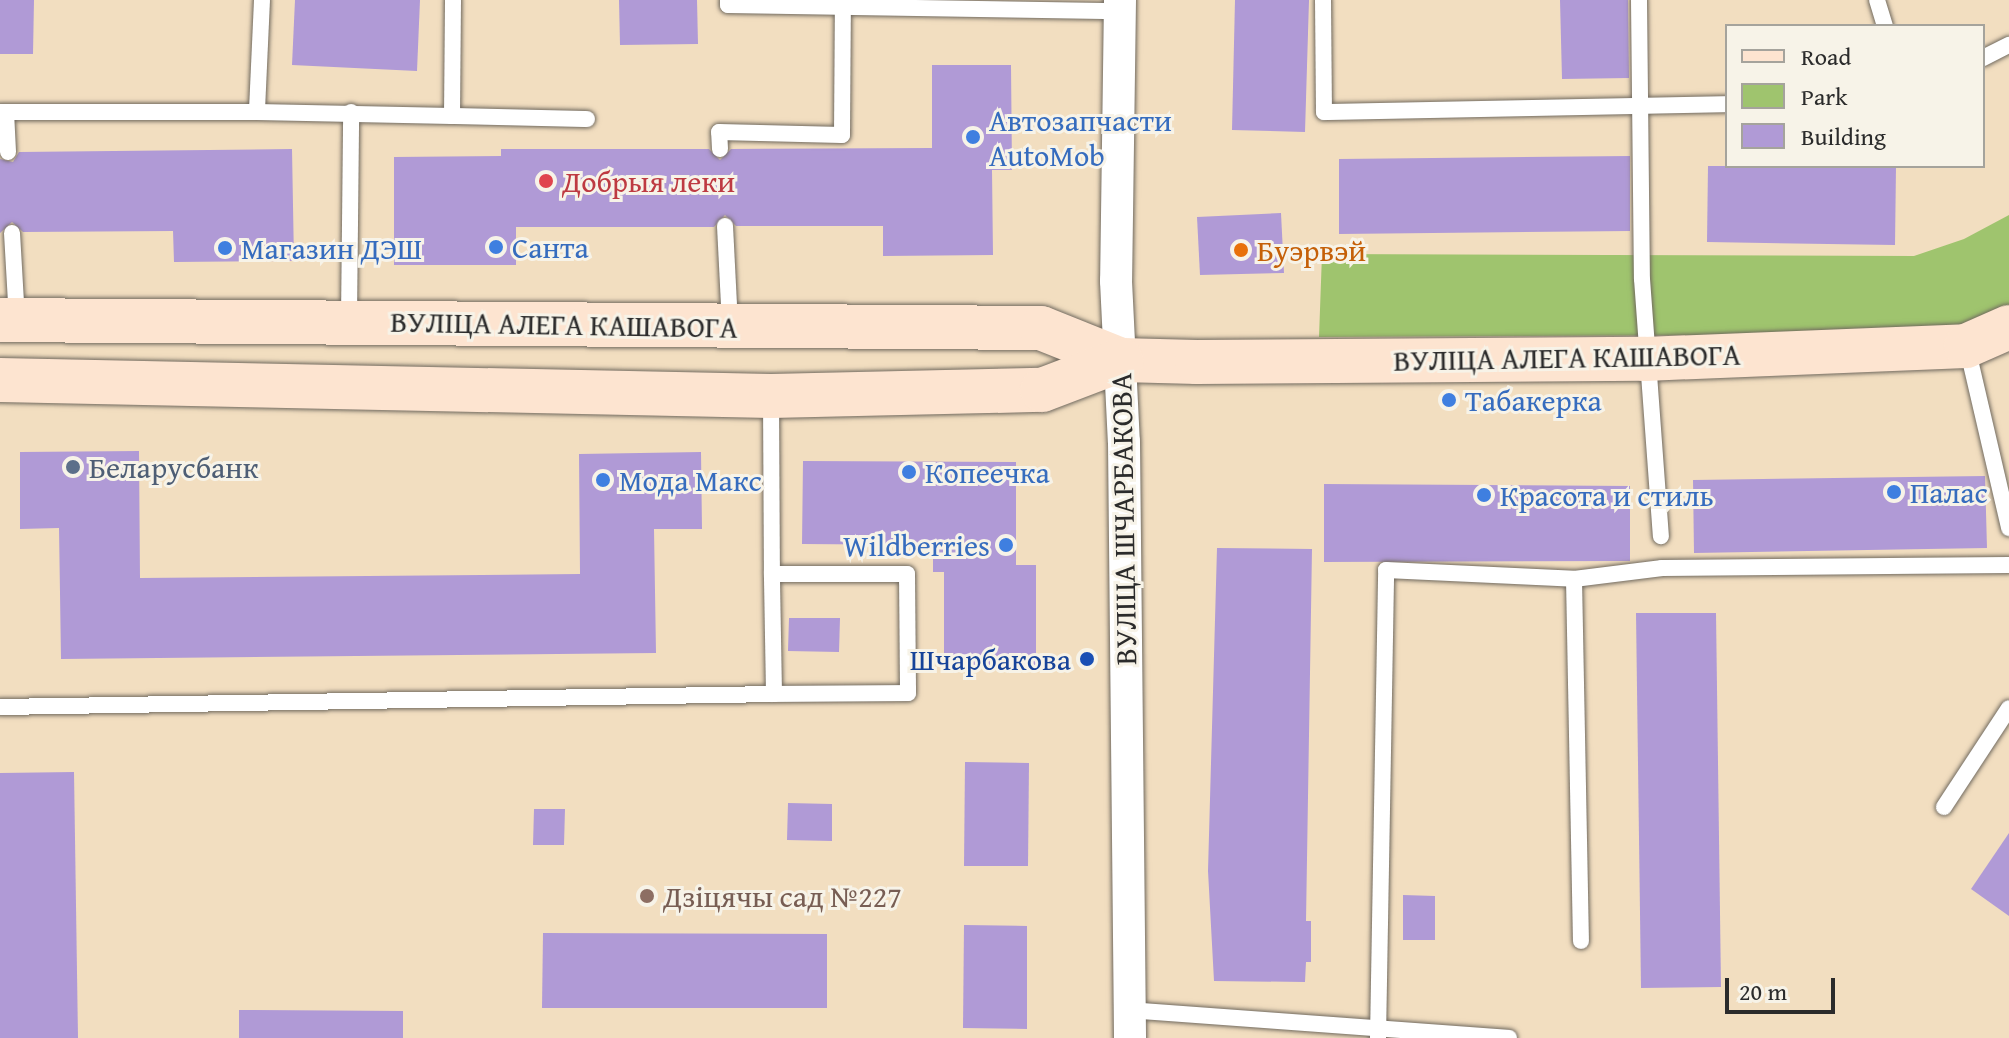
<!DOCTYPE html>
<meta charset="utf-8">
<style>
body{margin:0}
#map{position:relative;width:2009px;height:1038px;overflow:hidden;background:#f2dec0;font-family:"Gentium Book Plus",serif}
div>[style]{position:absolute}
.green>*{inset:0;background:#9fc46e}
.building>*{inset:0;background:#b09ad6}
.roads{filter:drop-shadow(0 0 2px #716a5f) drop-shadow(0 0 2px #716a5f)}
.lane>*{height:16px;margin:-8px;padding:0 8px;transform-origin:8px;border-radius:8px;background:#fff}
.street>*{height:32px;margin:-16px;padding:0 16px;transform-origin:16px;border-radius:16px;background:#fff}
.secondary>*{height:44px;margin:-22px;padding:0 22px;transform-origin:22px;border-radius:22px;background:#fde4d0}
.dots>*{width:22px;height:22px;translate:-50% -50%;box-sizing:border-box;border:4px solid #f7f3e8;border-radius:50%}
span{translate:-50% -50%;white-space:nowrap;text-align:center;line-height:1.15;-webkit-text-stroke:6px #f7f3e8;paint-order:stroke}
.shop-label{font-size:30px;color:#366cbe}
.left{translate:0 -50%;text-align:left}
.right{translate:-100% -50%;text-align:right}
.health-label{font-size:30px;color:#be3a42}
.food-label{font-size:30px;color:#c56008}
.street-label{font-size:30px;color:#2b2b2b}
.service-label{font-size:30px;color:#4e5e75}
.transit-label{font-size:30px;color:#164399}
.education-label{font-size:30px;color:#785e54}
.legend{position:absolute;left:1725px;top:24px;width:260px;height:144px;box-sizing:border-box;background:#f7f3e8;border:2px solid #a5a39c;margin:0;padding:10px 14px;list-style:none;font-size:24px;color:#2b2b2b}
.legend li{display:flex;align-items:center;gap:16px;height:40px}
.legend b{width:40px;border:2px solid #a5a39c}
.scale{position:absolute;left:1725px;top:978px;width:110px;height:36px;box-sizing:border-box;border:4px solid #2b2b2b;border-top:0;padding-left:10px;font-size:24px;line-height:28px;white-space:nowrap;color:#2b2b2b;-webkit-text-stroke:6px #f7f3e8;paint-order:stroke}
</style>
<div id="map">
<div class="green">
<div style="clip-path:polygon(2009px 215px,2009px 312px,1946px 334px,1319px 337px,1322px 254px,1914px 256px,1964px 239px)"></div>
</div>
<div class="building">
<div style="clip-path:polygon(0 0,34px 0,33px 54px,0 54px)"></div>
<div style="clip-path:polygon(295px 0,420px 0,417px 71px,292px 65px)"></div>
<div style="clip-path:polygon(619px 0,697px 0,698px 44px,620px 45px)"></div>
<div style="clip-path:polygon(1235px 0,1309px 0,1305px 132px,1232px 130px)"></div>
<div style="clip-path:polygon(1560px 0,1628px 0,1629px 78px,1562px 79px)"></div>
<div style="clip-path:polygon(932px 65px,1011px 65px,1012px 170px,992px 170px,993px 255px,883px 256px,883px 226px,736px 226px,725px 215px,714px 227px,516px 227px,516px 265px,394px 265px,394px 157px,501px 156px,501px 149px,709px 149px,720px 160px,731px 149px,932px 148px)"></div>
<div style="clip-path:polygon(292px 149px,294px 261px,174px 262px,173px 231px,23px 232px,12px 222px,0 233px,0 159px,13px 162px,19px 152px)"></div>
<div style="clip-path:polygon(1630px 156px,1630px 231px,1339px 234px,1339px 159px)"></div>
<div style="clip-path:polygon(1708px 166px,1896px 166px,1895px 245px,1707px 242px)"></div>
<div style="clip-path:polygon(1281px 213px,1284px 273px,1200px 275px,1197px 217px)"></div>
<div style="clip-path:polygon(139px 451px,140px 578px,580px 574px,579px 454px,701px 452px,702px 529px,654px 529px,656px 653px,61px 659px,59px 528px,20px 529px,20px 452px)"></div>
<div style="clip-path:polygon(803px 461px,1016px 462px,1016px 565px,1036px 565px,1036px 666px,944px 666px,944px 572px,933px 572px,933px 545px,802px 544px)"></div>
<div style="clip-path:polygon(1985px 476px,1987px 548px,1694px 553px,1693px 480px)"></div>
<div style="clip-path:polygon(1324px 484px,1630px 486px,1630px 561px,1324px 562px)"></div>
<div style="clip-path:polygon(1217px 548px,1312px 549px,1306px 921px,1311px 921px,1311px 962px,1306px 962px,1305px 982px,1214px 981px,1208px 871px)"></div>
<div style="clip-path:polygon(1636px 613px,1716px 613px,1721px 987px,1641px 988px)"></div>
<div style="clip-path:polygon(789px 618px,840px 618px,839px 652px,788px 651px)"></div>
<div style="clip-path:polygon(965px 762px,1029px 763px,1028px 866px,964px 866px)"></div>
<div style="clip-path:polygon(74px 772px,78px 1038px,0 1038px,0 773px)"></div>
<div style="clip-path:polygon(788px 803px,832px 804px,832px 841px,787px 840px)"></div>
<div style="clip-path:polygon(534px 809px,565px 809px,564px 845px,533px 845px)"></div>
<div style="clip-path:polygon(2009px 833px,2009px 916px,1971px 889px)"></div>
<div style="clip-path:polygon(1403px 895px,1435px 896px,1435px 940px,1403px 940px)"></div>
<div style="clip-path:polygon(964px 925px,1027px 926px,1027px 1029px,963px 1028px)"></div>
<div style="clip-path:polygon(543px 933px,827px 934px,827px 1008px,542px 1008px)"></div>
<div style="clip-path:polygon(239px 1010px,403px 1011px,403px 1038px,239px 1038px)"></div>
</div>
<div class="roads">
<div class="lane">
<div style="left:262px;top:0;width:112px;rotate:92.6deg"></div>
<div style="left:257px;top:112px;width:195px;rotate:1.2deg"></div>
<div style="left:452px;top:116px;width:116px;rotate:-89.5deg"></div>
<div style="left:728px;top:0;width:5px;rotate:90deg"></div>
<div style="left:728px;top:5px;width:392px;rotate:0.9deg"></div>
<div style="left:1323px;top:0;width:112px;rotate:89.5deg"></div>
<div style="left:1324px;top:112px;width:403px;rotate:-1.1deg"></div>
<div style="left:1639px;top:0;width:279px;rotate:89.4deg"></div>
<div style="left:1642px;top:279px;width:258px;rotate:85.8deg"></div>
<div style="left:1877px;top:0;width:27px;rotate:73deg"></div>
<div style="left:1983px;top:58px;width:29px;rotate:-27deg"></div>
<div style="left:0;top:112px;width:257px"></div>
<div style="left:6px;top:112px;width:40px;rotate:87.1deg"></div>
<div style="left:452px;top:116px;width:135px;rotate:1.3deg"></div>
<div style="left:720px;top:149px;width:17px;rotate:-93deg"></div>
<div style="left:719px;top:132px;width:123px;rotate:1.4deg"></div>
<div style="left:842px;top:135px;width:128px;rotate:-89.6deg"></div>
<div style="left:725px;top:226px;width:99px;rotate:87.1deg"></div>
<div style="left:12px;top:233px;width:86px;rotate:86.7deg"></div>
<div style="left:349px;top:319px;width:207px;rotate:-89.4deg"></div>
<div style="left:1967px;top:347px;width:186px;rotate:76.9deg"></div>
<div style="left:771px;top:398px;width:176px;rotate:89.7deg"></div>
<div style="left:772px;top:574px;width:135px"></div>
<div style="left:907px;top:574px;width:119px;rotate:89.5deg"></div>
<div style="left:908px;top:693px;width:134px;rotate:179.6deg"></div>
<div style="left:774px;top:694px;width:120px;rotate:-91deg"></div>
<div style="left:1574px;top:579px;width:362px;rotate:88.9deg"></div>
<div style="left:0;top:707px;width:774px;rotate:-0.96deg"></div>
<div style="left:1944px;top:807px;width:118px;rotate:-56.7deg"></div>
<div style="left:1129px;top:1010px;width:381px;rotate:4.2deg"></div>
<div style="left:1378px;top:1038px;width:468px;rotate:-89deg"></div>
<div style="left:1386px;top:570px;width:188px;rotate:2.7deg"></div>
<div style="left:1574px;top:579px;width:89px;rotate:-7.1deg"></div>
<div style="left:1662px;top:568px;width:347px;rotate:-0.5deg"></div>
</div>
<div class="street">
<div style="left:1120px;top:0;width:281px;rotate:90.8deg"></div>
<div style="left:1116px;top:281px;width:161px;rotate:87.2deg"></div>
<div style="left:1124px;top:442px;width:596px;rotate:89.42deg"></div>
</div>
<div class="secondary">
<div style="left:0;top:320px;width:1041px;rotate:0.44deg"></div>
<div style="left:1041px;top:328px;width:86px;rotate:21.8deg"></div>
<div style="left:1121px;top:360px;width:76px;rotate:1.5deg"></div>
<div style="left:1197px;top:362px;width:448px;rotate:-0.4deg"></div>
<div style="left:1645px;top:359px;width:321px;rotate:-2.3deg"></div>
<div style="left:1966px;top:346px;width:47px;rotate:-23.8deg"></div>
<div style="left:0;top:380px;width:771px;rotate:1.19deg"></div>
<div style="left:771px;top:396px;width:271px;rotate:-1.3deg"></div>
<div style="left:1042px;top:390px;width:85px;rotate:-20.8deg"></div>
</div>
</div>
<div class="dots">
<div style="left:973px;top:137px;background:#3f7fe0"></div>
<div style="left:546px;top:181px;background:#e0444e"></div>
<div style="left:496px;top:247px;background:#3f7fe0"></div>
<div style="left:225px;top:248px;background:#3f7fe0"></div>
<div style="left:1241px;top:250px;background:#e8710a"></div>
<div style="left:1449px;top:400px;background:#3f7fe0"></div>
<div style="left:73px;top:467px;background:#5c6f8a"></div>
<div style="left:909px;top:472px;background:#3f7fe0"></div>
<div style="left:603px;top:480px;background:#3f7fe0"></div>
<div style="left:1894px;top:492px;background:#3f7fe0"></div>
<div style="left:1484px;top:495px;background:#3f7fe0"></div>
<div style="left:1006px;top:545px;background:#3f7fe0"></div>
<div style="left:1087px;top:659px;background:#1a4fb4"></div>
<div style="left:647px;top:896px;background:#8d6e63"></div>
</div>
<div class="shop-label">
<span class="left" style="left:989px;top:137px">Автозапчасти<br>AutoMob</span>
<span class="left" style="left:512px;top:247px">Санта</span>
<span class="left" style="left:241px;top:248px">Магазин ДЭШ</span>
<span class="left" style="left:1465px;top:400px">Табакерка</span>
<span class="left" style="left:925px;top:472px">Копеечка</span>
<span class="left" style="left:619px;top:480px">Мода Макс</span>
<span class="left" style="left:1910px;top:492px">Палас</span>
<span class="left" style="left:1500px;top:495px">Красота и стиль</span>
<span class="right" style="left:990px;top:545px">Wildberries</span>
</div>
<div class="health-label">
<span class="left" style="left:562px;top:181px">Добрыя леки</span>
</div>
<div class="food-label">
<span class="left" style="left:1257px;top:250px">Буэрвэй</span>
</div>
<div class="street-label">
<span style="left:564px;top:324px;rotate:1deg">ВУЛІЦА АЛЕГА КАШАВОГА</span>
<span style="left:1567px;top:357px;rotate:-1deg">ВУЛІЦА АЛЕГА КАШАВОГА</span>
<span style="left:1123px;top:519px;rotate:-91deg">ВУЛІЦА ШЧАРБАКОВА</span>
</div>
<div class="service-label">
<span class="left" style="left:89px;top:467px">Беларусбанк</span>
</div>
<div class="transit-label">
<span class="right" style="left:1071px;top:659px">Шчарбакова</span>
</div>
<div class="education-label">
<span class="left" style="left:663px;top:896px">Дзіцячы сад №227</span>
</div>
<ul class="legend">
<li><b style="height:10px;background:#fde4d0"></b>Road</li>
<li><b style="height:22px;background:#9fc46e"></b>Park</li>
<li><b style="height:22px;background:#b09ad6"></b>Building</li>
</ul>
<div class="scale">20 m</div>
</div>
